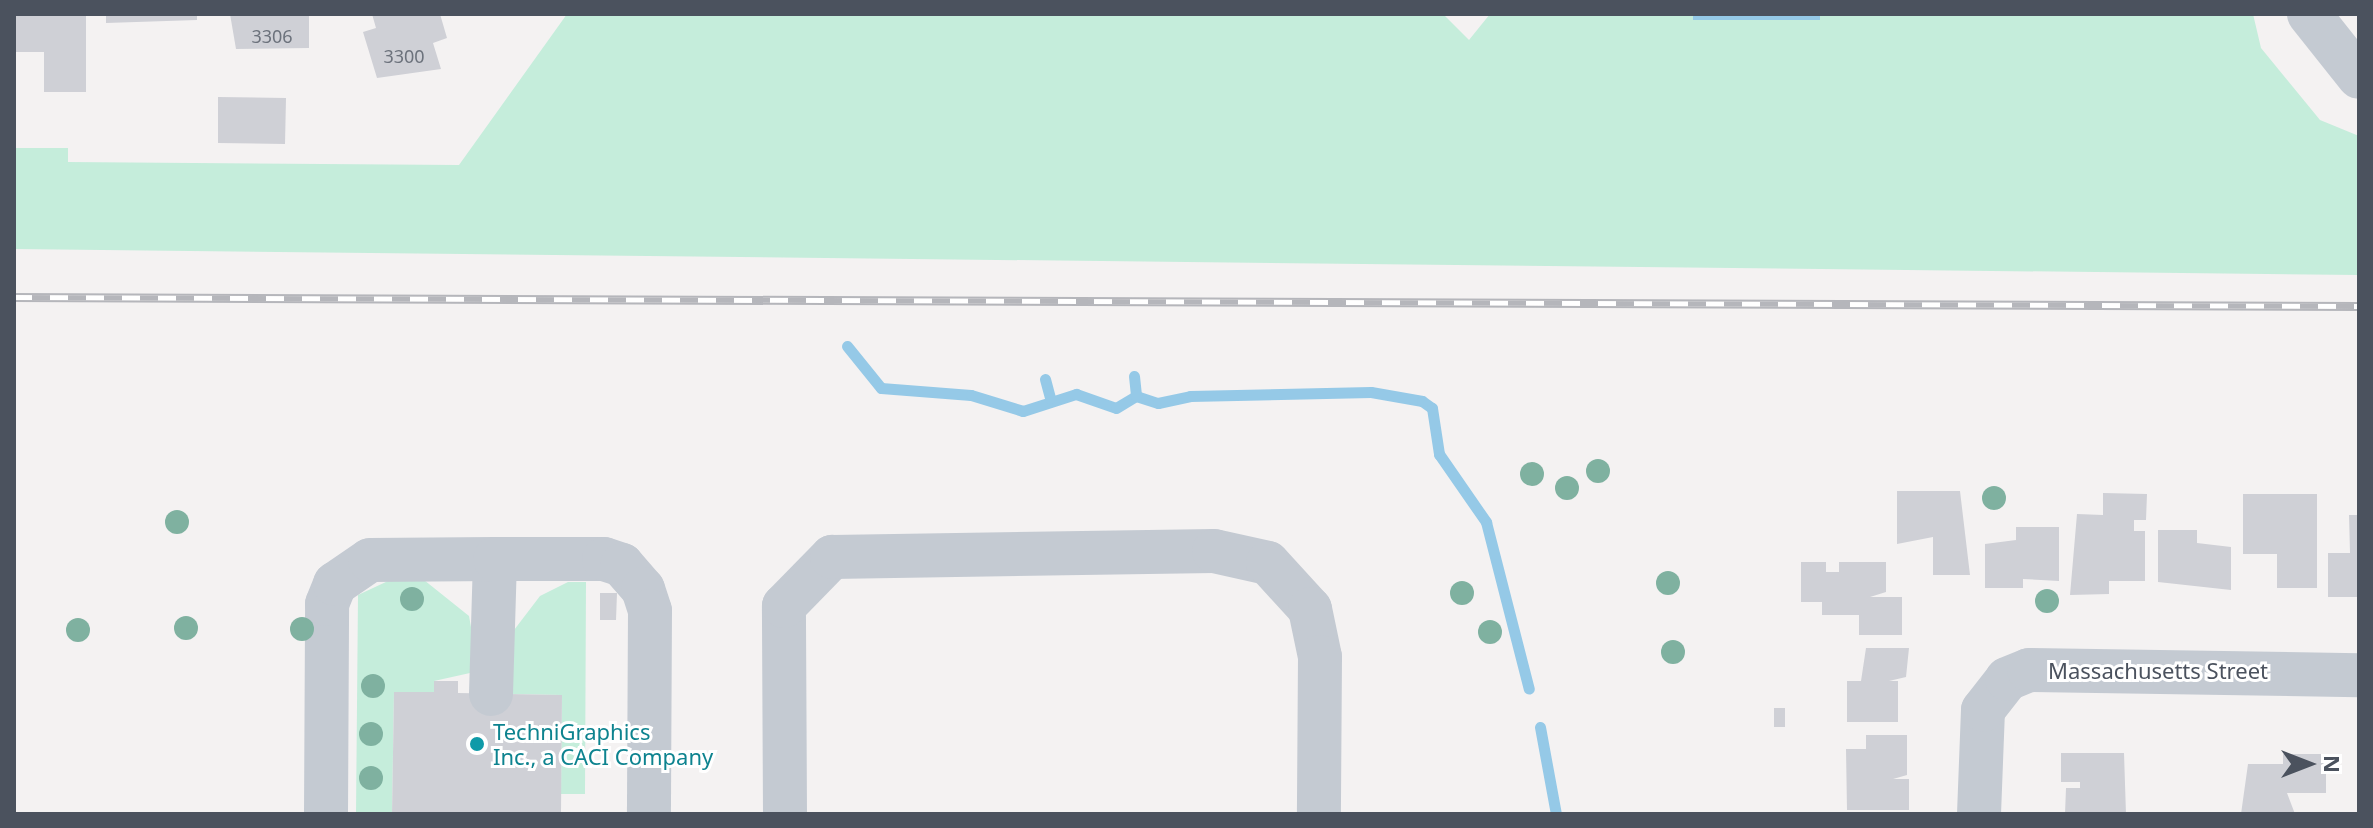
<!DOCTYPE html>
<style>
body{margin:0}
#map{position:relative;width:2373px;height:828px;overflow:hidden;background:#f4f2f2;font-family:"Noto Sans",sans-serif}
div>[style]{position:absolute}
.green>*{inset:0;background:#c5eddb}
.water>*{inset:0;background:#95c9e7}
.stream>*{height:11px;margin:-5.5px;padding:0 5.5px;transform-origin:5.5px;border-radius:5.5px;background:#95c9e7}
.building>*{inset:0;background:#cfd0d6}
.minor>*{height:44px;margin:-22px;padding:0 22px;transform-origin:22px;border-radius:22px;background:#c4cad2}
.rail>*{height:9px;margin-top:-4.5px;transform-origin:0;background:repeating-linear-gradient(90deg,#fff 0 18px,#b5b6bb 0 36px);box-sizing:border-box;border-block:2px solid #b5b6bb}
.trees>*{width:24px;height:24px;margin:-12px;border-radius:50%;background:#7fb1a0}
.dots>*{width:22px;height:22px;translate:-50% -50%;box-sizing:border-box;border:4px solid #fff;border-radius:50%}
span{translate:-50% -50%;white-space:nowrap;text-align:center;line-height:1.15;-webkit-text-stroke:6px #fff;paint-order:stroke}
.number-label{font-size:18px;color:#6c727c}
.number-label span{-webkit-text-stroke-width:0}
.street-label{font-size:22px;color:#4b525e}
.culture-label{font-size:22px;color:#0d838f}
.left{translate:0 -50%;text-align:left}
.frame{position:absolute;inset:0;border:16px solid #4b525e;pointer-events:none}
.north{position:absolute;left:2269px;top:724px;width:80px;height:80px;-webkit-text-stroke:6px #fff;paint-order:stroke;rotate:90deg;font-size:22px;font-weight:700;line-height:32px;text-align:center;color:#4b525e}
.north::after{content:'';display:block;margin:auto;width:28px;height:36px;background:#4b525e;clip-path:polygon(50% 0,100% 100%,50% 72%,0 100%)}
</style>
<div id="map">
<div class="green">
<div style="clip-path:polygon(567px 14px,1443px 14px,1469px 40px,1490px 14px,2253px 14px,2261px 48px,2320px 120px,2359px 136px,2359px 275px,14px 249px,14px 148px,68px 148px,68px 162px,459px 165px)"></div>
<div style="clip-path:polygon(424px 580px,469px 616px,479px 671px,434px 681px,434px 692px,394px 692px,392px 814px,356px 814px,358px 595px,388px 581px)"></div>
<div style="clip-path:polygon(568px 582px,586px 582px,585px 794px,561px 794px,562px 695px,510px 694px,511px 634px,540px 596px)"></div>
</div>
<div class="water">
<div style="clip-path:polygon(1693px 14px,1820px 14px,1820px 20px,1693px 20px)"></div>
</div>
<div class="stream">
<div style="left:847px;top:346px;width:54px;rotate:51deg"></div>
<div style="left:881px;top:388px;width:90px;rotate:4.4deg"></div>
<div style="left:971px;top:395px;width:54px;rotate:17.1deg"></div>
<div style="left:1023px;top:411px;width:56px;rotate:-17.8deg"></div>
<div style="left:1076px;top:394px;width:42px;rotate:19.3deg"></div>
<div style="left:1116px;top:408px;width:23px;rotate:-31deg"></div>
<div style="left:1136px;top:396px;width:23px;rotate:18deg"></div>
<div style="left:1158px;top:403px;width:33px;rotate:-12deg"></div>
<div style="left:1190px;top:396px;width:181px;rotate:-1.3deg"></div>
<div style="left:1371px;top:392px;width:52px;rotate:10deg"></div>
<div style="left:1422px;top:401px;width:12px;rotate:35deg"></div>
<div style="left:1432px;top:408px;width:47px;rotate:81.3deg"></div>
<div style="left:1439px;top:454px;width:83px;rotate:55.3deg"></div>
<div style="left:1486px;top:522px;width:172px;rotate:75.6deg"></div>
<div style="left:1134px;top:376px;width:20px;rotate:84deg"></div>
<div style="left:1045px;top:379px;width:20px;rotate:75deg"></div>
<div style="left:1540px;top:727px;width:88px;rotate:79.6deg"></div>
</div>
<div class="building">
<div style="clip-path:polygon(14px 14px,86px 14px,86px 92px,44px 92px,44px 52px,14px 52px)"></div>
<div style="clip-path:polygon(106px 14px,197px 14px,197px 20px,106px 23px)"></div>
<div style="clip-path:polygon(230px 14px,309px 14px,309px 48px,236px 49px)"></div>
<div style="clip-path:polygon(372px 14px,440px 14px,447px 38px,433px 43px,441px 69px,377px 78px,363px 32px,376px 28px)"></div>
<div style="clip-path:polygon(218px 97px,286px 98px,285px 144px,218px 143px)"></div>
<div style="clip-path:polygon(1897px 491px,1960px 491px,1970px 575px,1933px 575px,1933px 537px,1897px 544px)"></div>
<div style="clip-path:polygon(2103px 493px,2147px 494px,2146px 520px,2134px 520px,2134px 531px,2145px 531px,2145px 581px,2109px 581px,2109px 594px,2070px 595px,2077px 514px,2103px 515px)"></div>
<div style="clip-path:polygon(2243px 494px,2317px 494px,2317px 588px,2277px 588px,2277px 554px,2243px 554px)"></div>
<div style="clip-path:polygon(2349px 515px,2359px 515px,2359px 597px,2328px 597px,2328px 553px,2350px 553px)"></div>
<div style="clip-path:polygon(2016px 527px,2059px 527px,2059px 581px,2023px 579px,2023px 588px,1985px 588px,1985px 544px,2016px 540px)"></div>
<div style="clip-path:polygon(2158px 530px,2197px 530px,2197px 543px,2231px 547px,2231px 590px,2158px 582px)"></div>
<div style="clip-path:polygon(1801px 562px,1826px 562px,1826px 572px,1839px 572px,1839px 562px,1886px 562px,1886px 592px,1870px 597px,1902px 597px,1902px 635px,1859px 635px,1859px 615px,1822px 615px,1822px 602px,1801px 602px)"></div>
<div style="clip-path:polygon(600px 593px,617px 593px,616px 620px,600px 620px)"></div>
<div style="clip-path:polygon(1866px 648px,1909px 648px,1906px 677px,1889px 681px,1898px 681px,1898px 722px,1847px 722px,1847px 681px,1861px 681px)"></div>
<div style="clip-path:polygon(434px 681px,458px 681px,458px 693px,562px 695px,561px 814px,392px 814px,394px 692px,434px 692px)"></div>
<div style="clip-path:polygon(1774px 708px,1785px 708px,1785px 727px,1774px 727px)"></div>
<div style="clip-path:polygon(1866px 735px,1907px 735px,1907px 775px,1893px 779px,1909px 779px,1909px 810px,1847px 810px,1846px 749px,1866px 749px)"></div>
<div style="clip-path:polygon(2061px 753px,2124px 753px,2126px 814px,2065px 814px,2066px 788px,2080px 788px,2080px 782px,2061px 782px)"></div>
<div style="clip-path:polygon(2283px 754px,2326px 754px,2326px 793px,2287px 793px,2295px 814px,2241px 814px,2248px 764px,2283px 764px)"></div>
</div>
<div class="minor">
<div style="left:2309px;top:14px;width:80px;rotate:51.6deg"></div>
<div style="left:491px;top:694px;width:135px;rotate:-88.3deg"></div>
<div style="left:326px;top:814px;width:210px;rotate:-89.7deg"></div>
<div style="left:327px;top:604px;width:22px;rotate:-68deg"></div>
<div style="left:335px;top:584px;width:42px;rotate:-34.4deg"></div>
<div style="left:370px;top:560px;width:125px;rotate:-0.5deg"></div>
<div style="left:495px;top:559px;width:109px"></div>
<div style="left:604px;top:559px;width:19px;rotate:18deg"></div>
<div style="left:622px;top:565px;width:32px;rotate:49deg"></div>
<div style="left:643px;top:589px;width:23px;rotate:72deg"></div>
<div style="left:650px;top:611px;width:203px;rotate:90.3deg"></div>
<div style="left:785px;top:814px;width:208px;rotate:-90.3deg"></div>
<div style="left:784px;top:606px;width:69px;rotate:-45.6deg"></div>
<div style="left:832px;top:557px;width:382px;rotate:-0.9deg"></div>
<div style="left:1214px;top:551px;width:55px;rotate:12.5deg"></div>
<div style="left:1268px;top:563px;width:62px;rotate:47.6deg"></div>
<div style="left:1310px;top:609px;width:49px;rotate:78.2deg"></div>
<div style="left:1320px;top:657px;width:157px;rotate:90.4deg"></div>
<div style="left:1979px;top:814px;width:104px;rotate:-87.8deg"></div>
<div style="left:1983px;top:710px;width:39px;rotate:-52deg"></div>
<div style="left:2007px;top:679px;width:24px;rotate:-22deg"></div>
<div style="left:2029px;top:670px;width:330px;rotate:0.9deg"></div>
</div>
<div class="rail">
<div style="left:14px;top:297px;width:2345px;rotate:0.22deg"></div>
</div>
<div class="trees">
<div style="left:1598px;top:471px"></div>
<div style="left:1532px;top:474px"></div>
<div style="left:1567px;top:488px"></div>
<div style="left:1994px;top:498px"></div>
<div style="left:177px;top:522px"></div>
<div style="left:1668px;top:583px"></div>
<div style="left:1462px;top:593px"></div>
<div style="left:412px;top:599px"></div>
<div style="left:2047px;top:601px"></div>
<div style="left:186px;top:628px"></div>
<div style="left:302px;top:629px"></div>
<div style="left:78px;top:630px"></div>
<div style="left:1490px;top:632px"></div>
<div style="left:1673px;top:652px"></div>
<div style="left:373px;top:686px"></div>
<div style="left:371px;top:734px"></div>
<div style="left:371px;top:778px"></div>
</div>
<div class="dots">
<div style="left:477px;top:744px;background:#0f9aa8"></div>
</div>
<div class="number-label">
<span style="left:272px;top:36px">3306</span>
<span style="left:404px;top:56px">3300</span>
</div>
<div class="street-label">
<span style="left:2158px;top:671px">Massachusetts Street</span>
</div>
<div class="culture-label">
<span class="left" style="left:493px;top:744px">TechniGraphics<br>Inc., a CACI Company</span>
</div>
<div class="frame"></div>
<div class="north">N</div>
</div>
